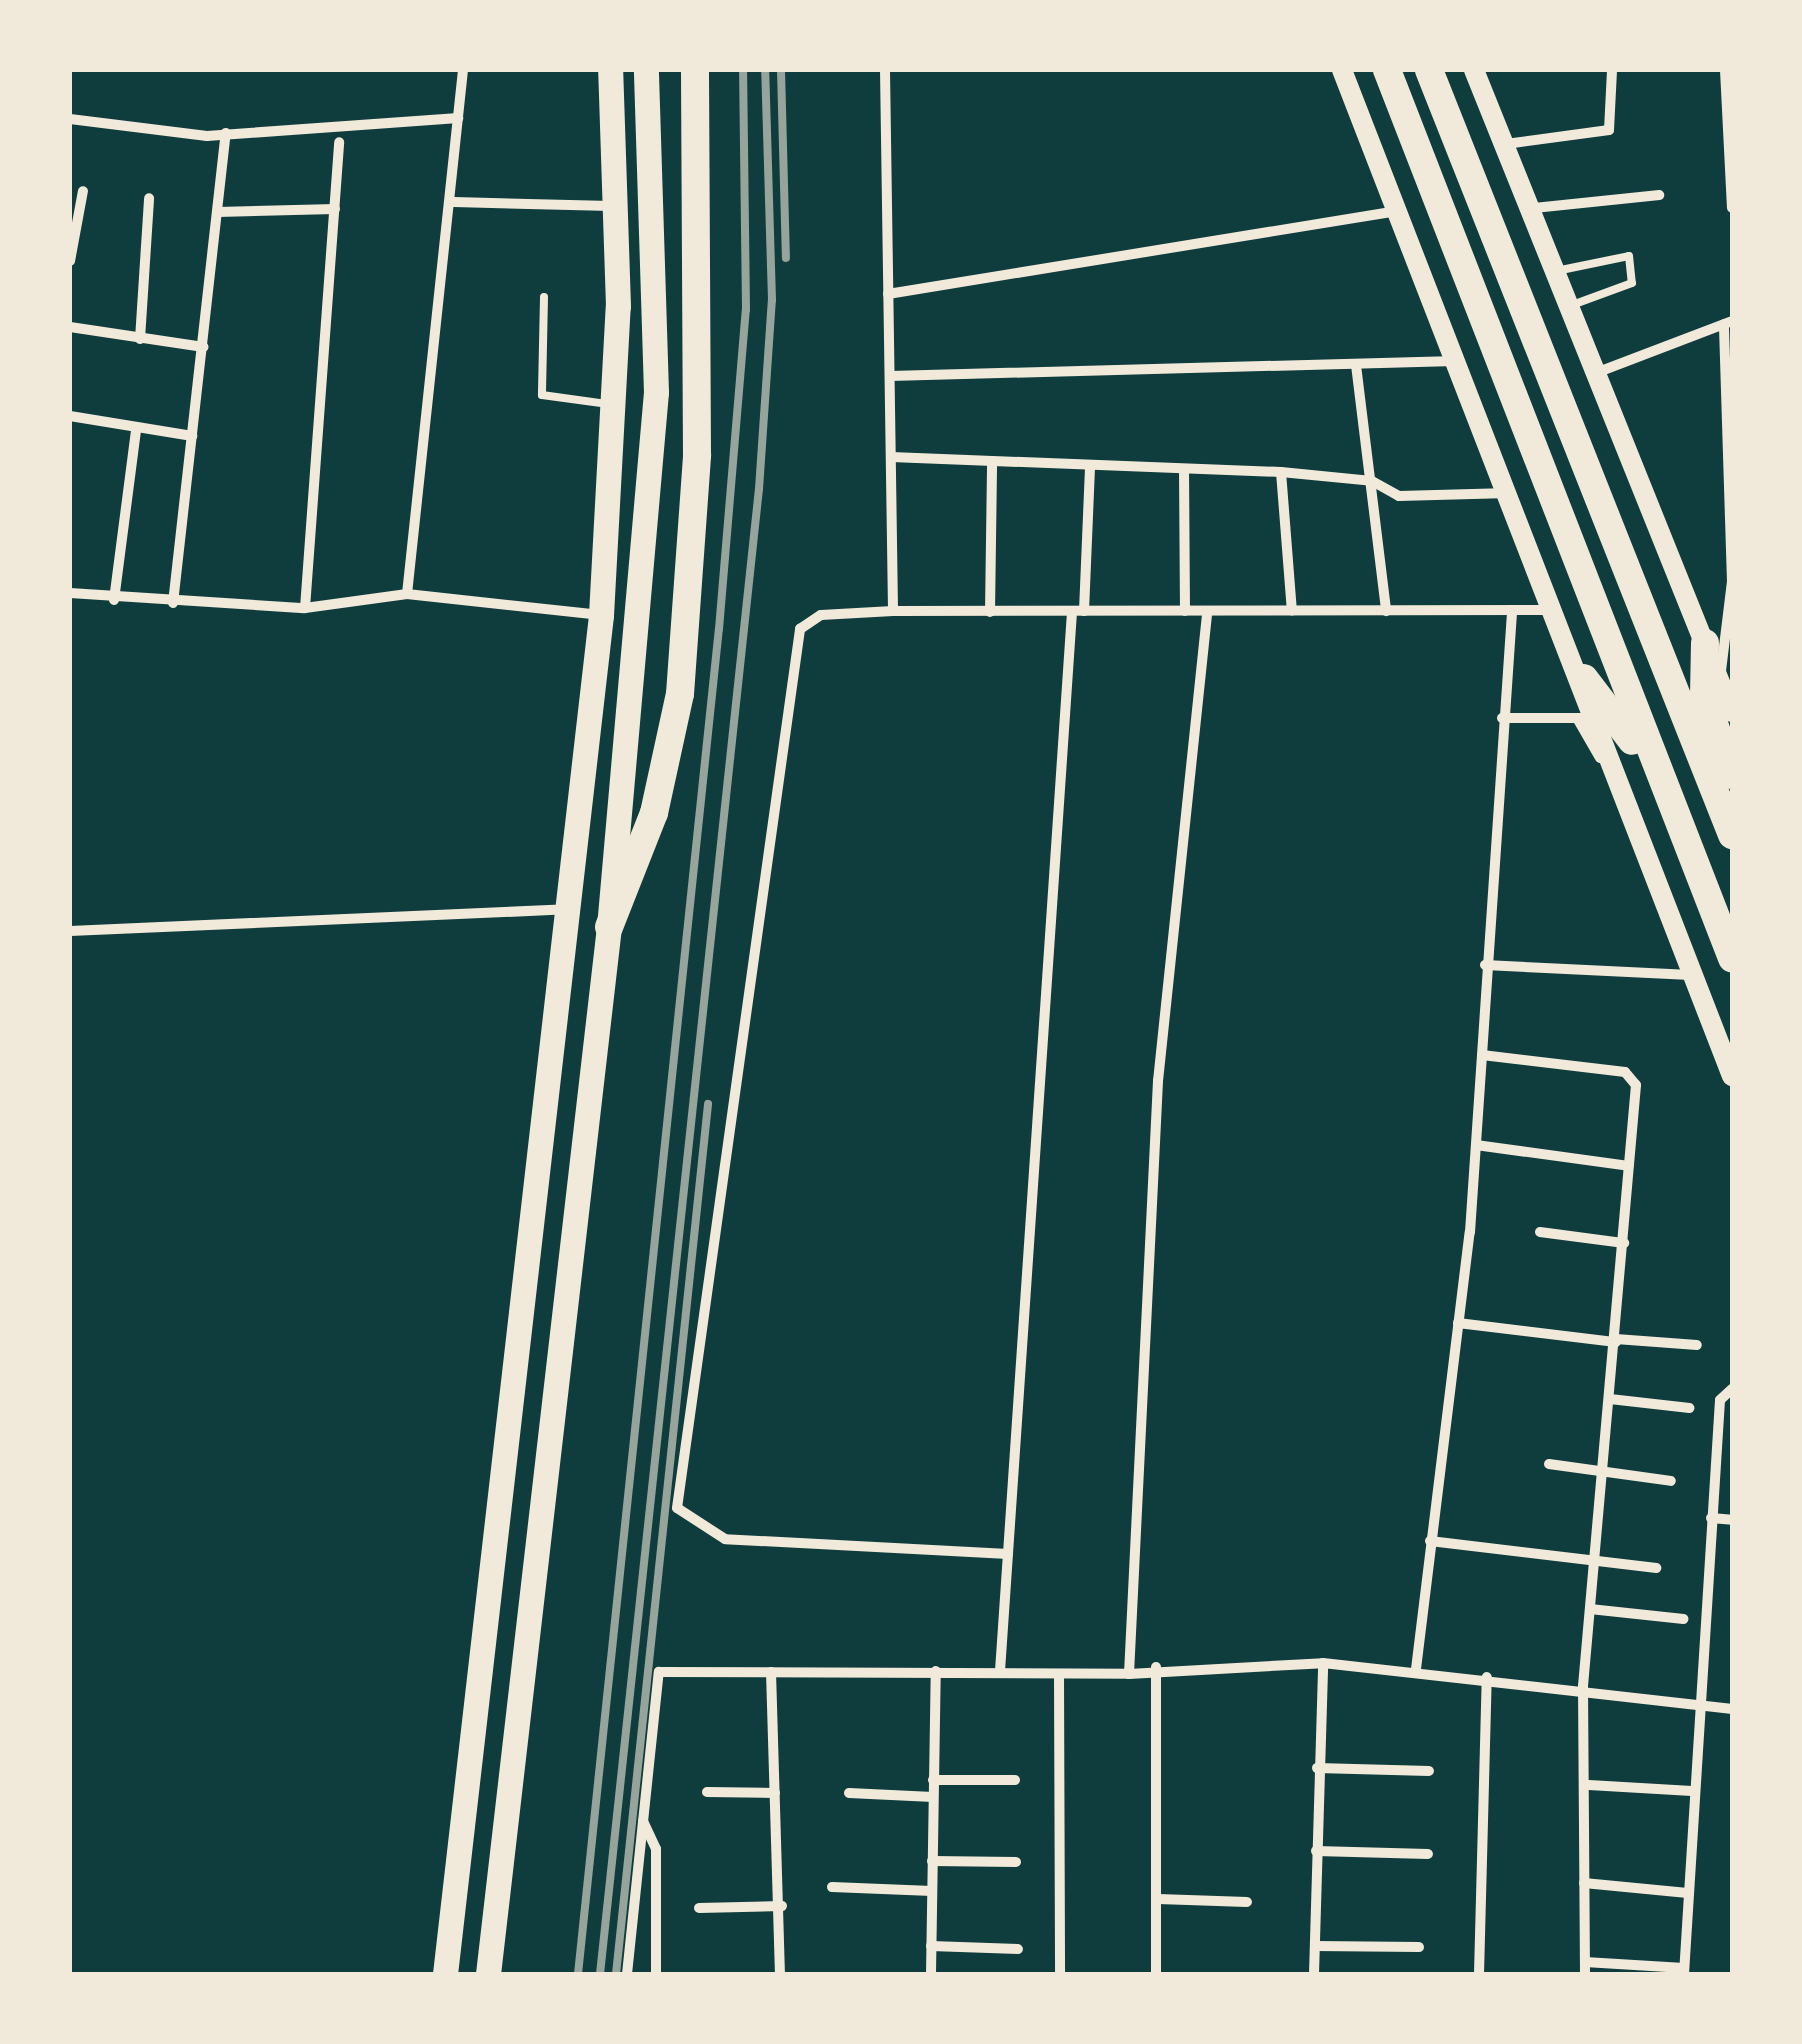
<!DOCTYPE html>
<style>
body{margin:0}
#map{position:relative;width:1802px;height:2044px;overflow:hidden;background:#0f3d3e;font-family:Spectral,serif}
div>[style]{position:absolute}
.service>*{height:8px;margin:-4px;padding:0 4px;transform-origin:4px;border-radius:4px;background:#f1e9da}
.minor>*{height:10px;margin:-5px;padding:0 5px;transform-origin:5px;border-radius:5px;background:#f1e9da}
.secondary>*{height:20px;margin:-10px;padding:0 10px;transform-origin:10px;border-radius:10px;background:#f1e9da}
.trunk>*{height:25px;margin:-12.5px;padding:0 12.5px;transform-origin:12.5px;border-radius:12.5px;background:#f1e9da}
.motorway>*{height:28px;margin:-14px;padding:0 14px;transform-origin:14px;border-radius:14px;background:#f1e9da}
.rail>*{height:8px;margin:-4px;padding:0 4px;transform-origin:4px;border-radius:4px;background:#97a49c}
span{translate:-50% -50%;white-space:nowrap;text-align:center;line-height:1.15;-webkit-text-stroke:10px #f1e9da;paint-order:stroke}
.frame{position:absolute;inset:0;border:72px solid #f1e9da;pointer-events:none}
</style>
<div id="map">
<div class="service">
<div style="left:1561px;top:270px;width:69px;rotate:-11.6deg"></div>
<div style="left:1629px;top:256px;width:27px;rotate:84deg"></div>
<div style="left:1632px;top:283px;width:61px;rotate:159.8deg"></div>
<div style="left:544px;top:297px;width:98px;rotate:91.2deg"></div>
<div style="left:542px;top:395px;width:67px;rotate:7.8deg"></div>
</div>
<div class="minor">
<div style="left:885px;top:70px;width:541px;rotate:89.15deg"></div>
<div style="left:1725px;top:70px;width:138px;rotate:87.1deg"></div>
<div style="left:70px;top:119px;width:138px;rotate:7.1deg"></div>
<div style="left:207px;top:136px;width:252px;rotate:-4.1deg"></div>
<div style="left:1506px;top:144px;width:104px;rotate:-7.7deg"></div>
<div style="left:1609px;top:130px;width:60px;rotate:-87.1deg"></div>
<div style="left:454px;top:202px;width:157px;rotate:1.5deg"></div>
<div style="left:1534px;top:208px;width:126px;rotate:-5.9deg"></div>
<div style="left:218px;top:212px;width:117px;rotate:-1.5deg"></div>
<div style="left:70px;top:261px;width:71px;rotate:-79.5deg"></div>
<div style="left:888px;top:294px;width:516px;rotate:-9.26deg"></div>
<div style="left:70px;top:327px;width:135px;rotate:8.5deg"></div>
<div style="left:140px;top:339px;width:141px;rotate:-86.3deg"></div>
<div style="left:1356px;top:365px;width:248px;rotate:83deg"></div>
<div style="left:1601px;top:371px;width:140px;rotate:-20.9deg"></div>
<div style="left:890px;top:376px;width:566px;rotate:-1.52deg"></div>
<div style="left:70px;top:416px;width:124px;rotate:9.3deg"></div>
<div style="left:891px;top:457px;width:390px;rotate:2.2deg"></div>
<div style="left:1281px;top:472px;width:91px;rotate:5.6deg"></div>
<div style="left:1372px;top:481px;width:31px;rotate:29deg"></div>
<div style="left:1399px;top:496px;width:110px;rotate:-1.6deg"></div>
<div style="left:1184px;top:469px;width:142px;rotate:89.6deg"></div>
<div style="left:1281px;top:472px;width:139px;rotate:85.5deg"></div>
<div style="left:70px;top:593px;width:235px;rotate:3.7deg"></div>
<div style="left:305px;top:608px;width:103px;rotate:-7.8deg"></div>
<div style="left:407px;top:594px;width:195px;rotate:6.2deg"></div>
<div style="left:407px;top:594px;width:527px;rotate:-83.9deg"></div>
<div style="left:114px;top:600px;width:171px;rotate:-82.6deg"></div>
<div style="left:173px;top:603px;width:473px;rotate:-83.6deg"></div>
<div style="left:305px;top:608px;width:467px;rotate:-85.8deg"></div>
<div style="left:1084px;top:611px;width:144px;rotate:-87.6deg"></div>
<div style="left:990px;top:612px;width:147px;rotate:-89.2deg"></div>
<div style="left:1721px;top:671px;width:90px;rotate:-83deg"></div>
<div style="left:1732px;top:582px;width:258px;rotate:-91.8deg"></div>
<div style="left:1502px;top:718px;width:81px"></div>
<div style="left:1577px;top:718px;width:46px;rotate:60.1deg"></div>
<div style="left:70px;top:931px;width:497px;rotate:-2.5deg"></div>
<div style="left:1485px;top:965px;width:206px;rotate:2.8deg"></div>
<div style="left:1482px;top:1055px;width:144px;rotate:6.8deg"></div>
<div style="left:1625px;top:1072px;width:17px;rotate:50deg"></div>
<div style="left:1636px;top:1085px;width:603px;rotate:95.04deg"></div>
<div style="left:1583px;top:1686px;width:288px;rotate:89.6deg"></div>
<div style="left:1476px;top:1145px;width:154px;rotate:7.8deg"></div>
<div style="left:1540px;top:1232px;width:85px;rotate:7.5deg"></div>
<div style="left:1458px;top:1323px;width:159px;rotate:6.9deg"></div>
<div style="left:1616px;top:1339px;width:81px;rotate:4.2deg"></div>
<div style="left:1610px;top:1399px;width:80px;rotate:6.5deg"></div>
<div style="left:1549px;top:1464px;width:123px;rotate:7.9deg"></div>
<div style="left:1711px;top:1518px;width:21px;rotate:5deg"></div>
<div style="left:1430px;top:1541px;width:228px;rotate:6.8deg"></div>
<div style="left:1008px;top:1554px;width:283px;rotate:-177deg"></div>
<div style="left:725px;top:1539px;width:57px;rotate:-147.1deg"></div>
<div style="left:677px;top:1508px;width:888px;rotate:-82.03deg"></div>
<div style="left:800px;top:629px;width:25px;rotate:-34deg"></div>
<div style="left:821px;top:615px;width:72px;rotate:-3.2deg"></div>
<div style="left:893px;top:611px;width:657px;rotate:-0.09deg"></div>
<div style="left:1590px;top:1609px;width:94px;rotate:6.1deg"></div>
<div style="left:1416px;top:1669px;width:440px;rotate:-83deg"></div>
<div style="left:1470px;top:1232px;width:621px;rotate:-86.12deg"></div>
<div style="left:1000px;top:1671px;width:1062px;rotate:-86.11deg"></div>
<div style="left:771px;top:1672px;width:302px;rotate:88.3deg"></div>
<div style="left:1059px;top:1674px;width:300px;rotate:89.8deg"></div>
<div style="left:1129px;top:1674px;width:594px;rotate:-87.2deg"></div>
<div style="left:1158px;top:1081px;width:472px;rotate:-84deg"></div>
<div style="left:1317px;top:1768px;width:112px;rotate:1.5deg"></div>
<div style="left:933px;top:1780px;width:82px"></div>
<div style="left:1589px;top:1785px;width:103px;rotate:3.3deg"></div>
<div style="left:707px;top:1792px;width:68px;rotate:0.8deg"></div>
<div style="left:849px;top:1793px;width:84px;rotate:2.7deg"></div>
<div style="left:643px;top:1821px;width:31px;rotate:65deg"></div>
<div style="left:656px;top:1849px;width:125px;rotate:90deg"></div>
<div style="left:1316px;top:1851px;width:112px;rotate:1.5deg"></div>
<div style="left:932px;top:1861px;width:84px;rotate:0.7deg"></div>
<div style="left:1584px;top:1883px;width:104px;rotate:5.5deg"></div>
<div style="left:832px;top:1887px;width:100px;rotate:2.3deg"></div>
<div style="left:1158px;top:1899px;width:89px;rotate:1.9deg"></div>
<div style="left:699px;top:1908px;width:83px;rotate:-1.4deg"></div>
<div style="left:931px;top:1946px;width:87px;rotate:2deg"></div>
<div style="left:1315px;top:1946px;width:104px;rotate:0.6deg"></div>
<div style="left:1585px;top:1962px;width:99px;rotate:3.5deg"></div>
<div style="left:627px;top:1974px;width:304px;rotate:-84deg"></div>
<div style="left:659px;top:1672px;width:470px;rotate:0.2deg"></div>
<div style="left:1129px;top:1674px;width:194px;rotate:-3.2deg"></div>
<div style="left:1323px;top:1663px;width:412px;rotate:6.4deg"></div>
<div style="left:931px;top:1974px;width:303px;rotate:-89.1deg"></div>
<div style="left:1156px;top:1974px;width:307px;rotate:-90deg"></div>
<div style="left:1314px;top:1974px;width:311px;rotate:-88.3deg"></div>
<div style="left:1479px;top:1974px;width:297px;rotate:-88.5deg"></div>
<div style="left:1684px;top:1974px;width:575px;rotate:-86.41deg"></div>
<div style="left:1720px;top:1400px;width:16px;rotate:-43deg"></div>
</div>
<div class="secondary">
<div style="left:1342px;top:70px;width:1079px;rotate:68.81deg"></div>
<div style="left:1474px;top:70px;width:692px;rotate:68.11deg"></div>
</div>
<div class="trunk">
<div style="left:445px;top:1974px;width:1368px;rotate:-83.45deg"></div>
<div style="left:601px;top:615px;width:309px;rotate:-86.9deg"></div>
<div style="left:618px;top:306px;width:236px;rotate:-91.9deg"></div>
<div style="left:488px;top:1974px;width:1054px;rotate:-83.41deg"></div>
<div style="left:609px;top:927px;width:537px;rotate:-84.98deg"></div>
<div style="left:656px;top:392px;width:322px;rotate:-91.8deg"></div>
</div>
<div class="motorway">
<div style="left:1387px;top:70px;width:953px;rotate:68.77deg"></div>
<div style="left:1429px;top:70px;width:823px;rotate:68.39deg"></div>
<div style="left:1705px;top:643px;width:52px;rotate:91.1deg"></div>
<div style="left:1704px;top:695px;width:85px;rotate:70.7deg"></div>
<div style="left:1584px;top:678px;width:79px;rotate:52.7deg"></div>
<div style="left:609px;top:927px;width:123px;rotate:-68.5deg"></div>
<div style="left:654px;top:813px;width:122px;rotate:-77.7deg"></div>
<div style="left:680px;top:694px;width:240px;rotate:-85.9deg"></div>
<div style="left:697px;top:455px;width:385px;rotate:-90.3deg"></div>
</div>
<div class="rail">
<div style="left:781px;top:70px;width:188px;rotate:88.5deg"></div>
<div style="left:578px;top:1974px;width:1352px;rotate:-84.02deg"></div>
<div style="left:719px;top:629px;width:320px;rotate:-85.2deg"></div>
<div style="left:746px;top:310px;width:240px;rotate:-90.7deg"></div>
<div style="left:600px;top:1974px;width:1493px;rotate:-83.89deg"></div>
<div style="left:759px;top:489px;width:189px;rotate:-86.1deg"></div>
<div style="left:772px;top:300px;width:230px;rotate:-91.7deg"></div>
<div style="left:616px;top:1974px;width:875px;rotate:-83.96deg"></div>
</div>
<div class="frame"></div>
</div>
